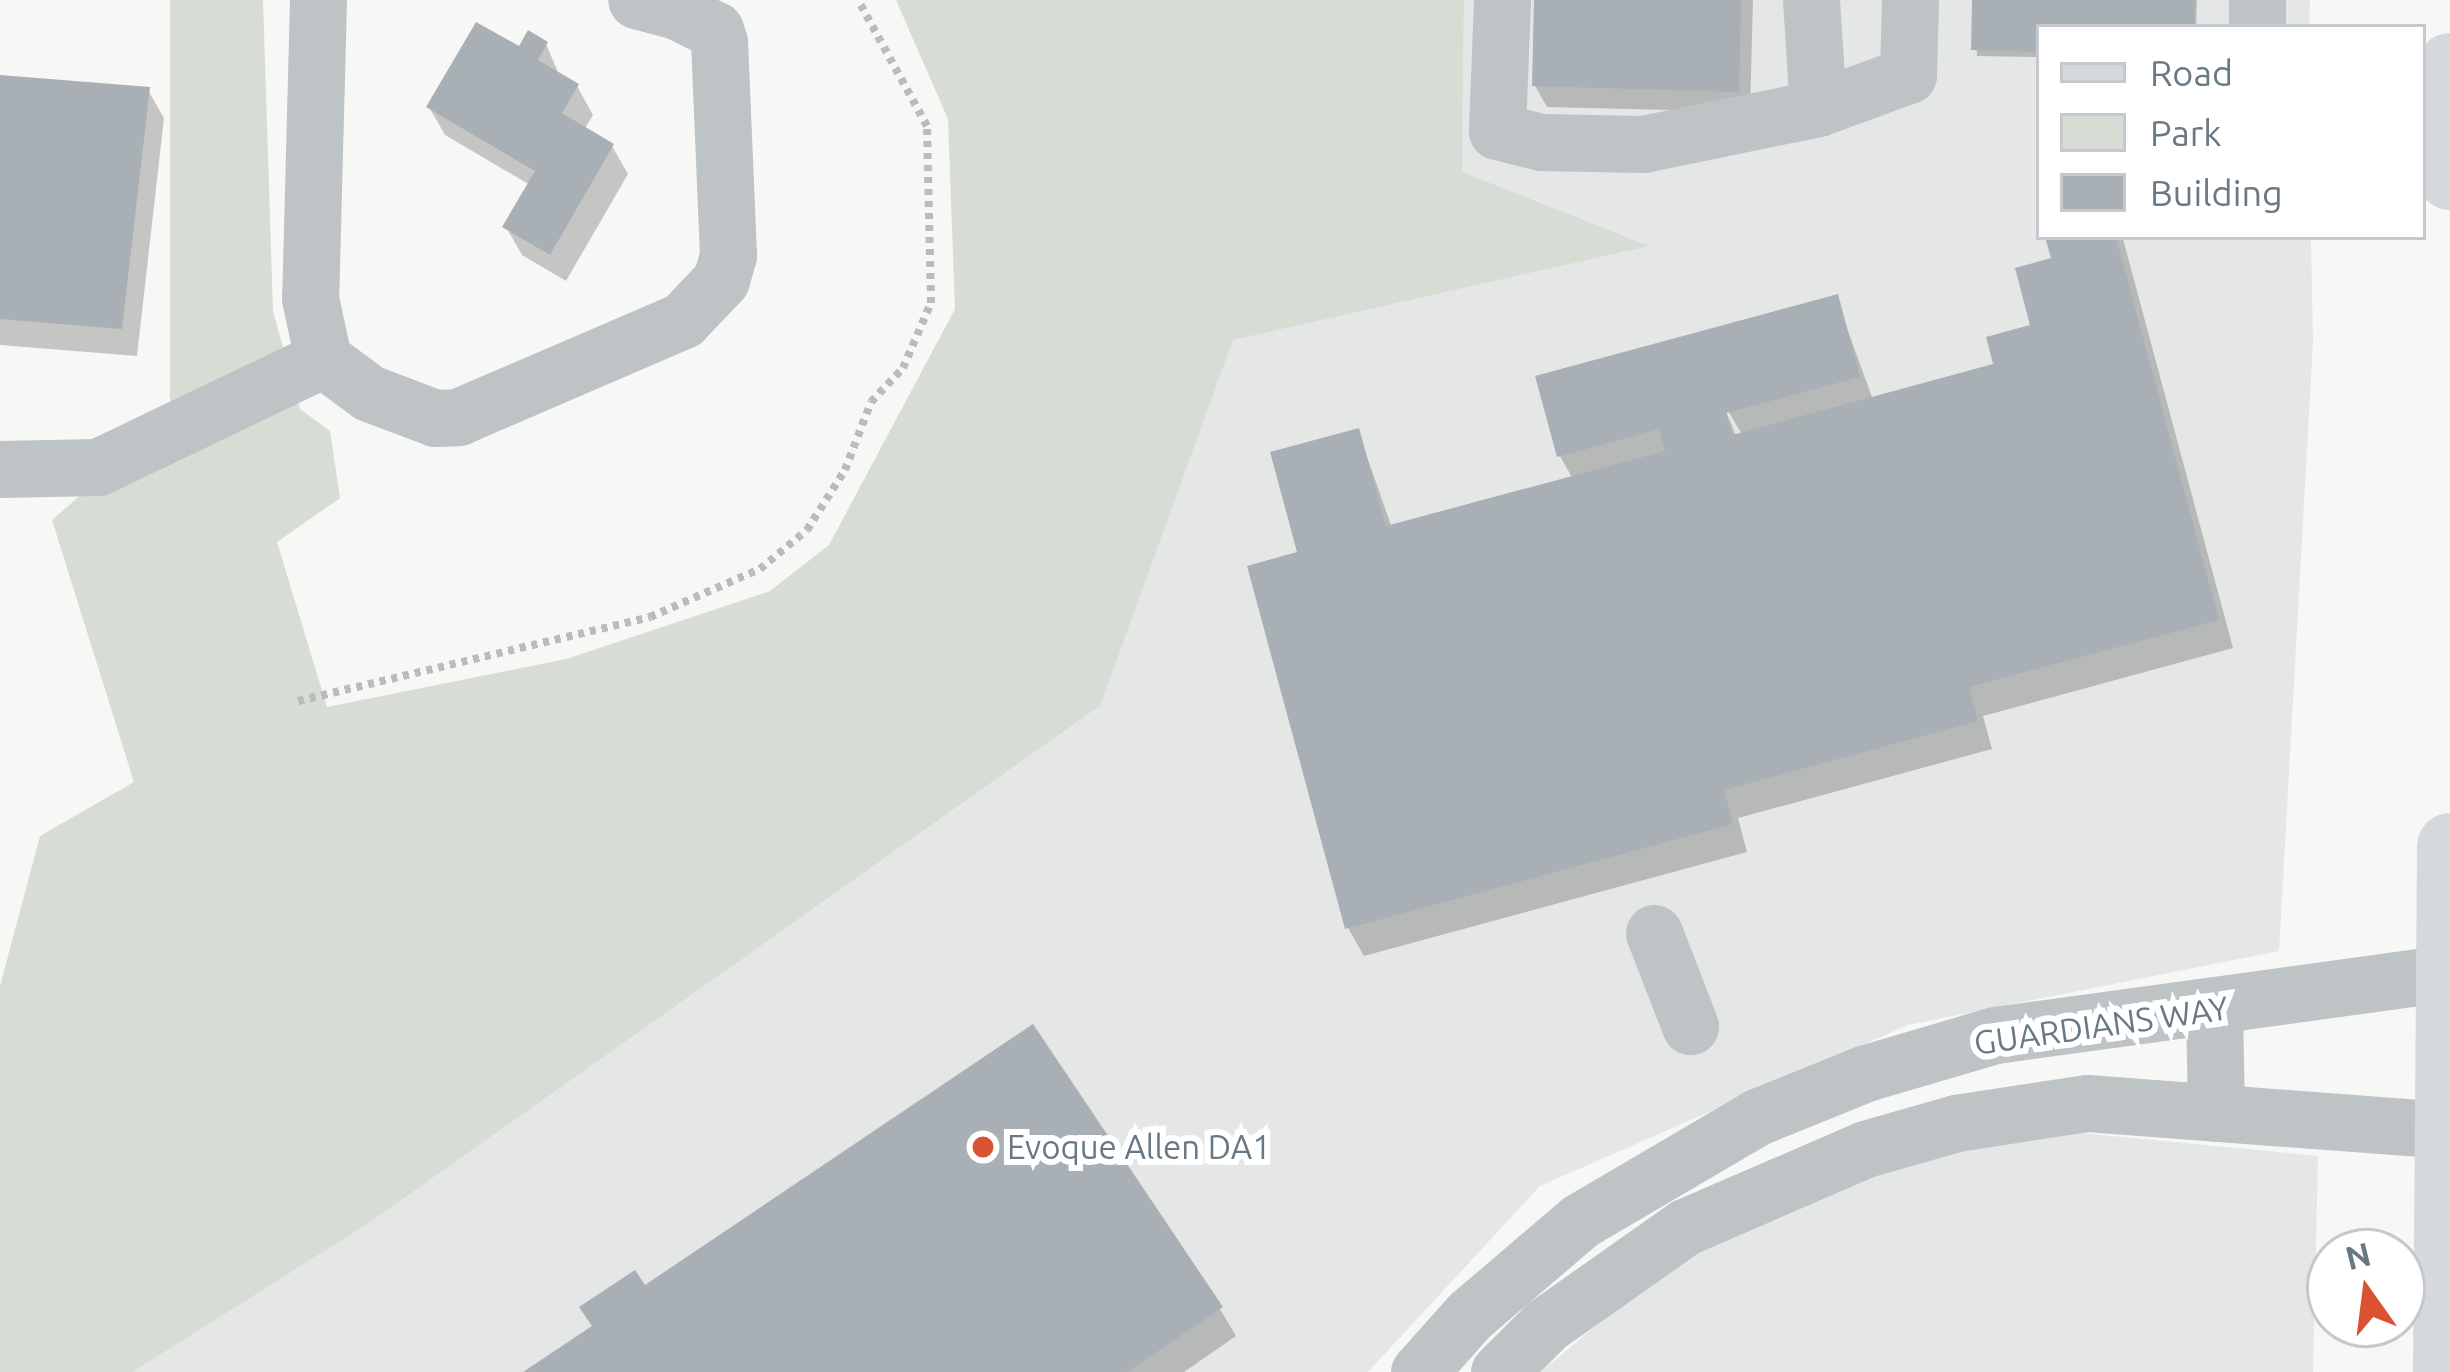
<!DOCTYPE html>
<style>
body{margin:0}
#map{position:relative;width:2450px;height:1372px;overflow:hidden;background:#f7f7f5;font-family:Ubuntu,sans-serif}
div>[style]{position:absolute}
.built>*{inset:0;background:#e5e6e6}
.green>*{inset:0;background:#d7dcd4}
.shadow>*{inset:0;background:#0003}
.building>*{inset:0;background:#a8b0b5}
.path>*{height:8px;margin-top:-4px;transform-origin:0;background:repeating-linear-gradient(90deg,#b9bcbe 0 6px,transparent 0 12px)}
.minor>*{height:57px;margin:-28.5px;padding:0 28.5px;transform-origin:28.5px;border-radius:28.5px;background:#bec3c6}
.major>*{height:66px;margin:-33px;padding:0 33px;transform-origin:33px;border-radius:33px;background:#d5d9dc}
.dots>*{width:33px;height:33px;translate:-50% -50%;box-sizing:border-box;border:6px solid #fff;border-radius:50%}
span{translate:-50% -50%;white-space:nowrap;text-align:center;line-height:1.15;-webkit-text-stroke:12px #fff;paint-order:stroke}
.street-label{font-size:33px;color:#687984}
.poi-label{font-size:33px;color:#687984}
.left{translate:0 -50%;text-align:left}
.legend{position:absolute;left:2036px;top:24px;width:390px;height:216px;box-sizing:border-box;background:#fff;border:3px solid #c3c9ce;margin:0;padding:15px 21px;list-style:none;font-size:36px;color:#687984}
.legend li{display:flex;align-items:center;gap:24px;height:60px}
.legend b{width:60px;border:3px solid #c3c9ce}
.north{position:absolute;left:2306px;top:1228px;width:120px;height:120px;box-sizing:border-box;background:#fff;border:3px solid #c3c9ce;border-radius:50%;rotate:346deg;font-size:33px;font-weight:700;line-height:48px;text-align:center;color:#687984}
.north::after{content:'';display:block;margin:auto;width:42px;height:54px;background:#da5232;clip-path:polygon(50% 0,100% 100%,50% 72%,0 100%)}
</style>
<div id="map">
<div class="built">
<div style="clip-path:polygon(1464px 0,2310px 0,2309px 27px,2039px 27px,2039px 237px,2311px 237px,2313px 342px,2279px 951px,1908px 1025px,1540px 1186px,1368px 1372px,133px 1372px,369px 1223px,1099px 707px,1233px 340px,1646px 246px,1462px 172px)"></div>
<div style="clip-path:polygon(2060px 1131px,2318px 1156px,2313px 1372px,1541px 1372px,1676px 1258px,1910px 1156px)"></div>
</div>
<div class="green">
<div style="clip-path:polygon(170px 0,263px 0,273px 311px,300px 409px,330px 431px,340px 498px,277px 542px,327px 707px,566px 659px,770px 591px,829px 545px,955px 309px,948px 119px,896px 0,1464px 0,1462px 172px,1649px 246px,1233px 340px,1100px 706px,369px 1223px,133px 1372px,0 1372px,0 986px,40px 836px,134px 782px,52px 520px,170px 417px)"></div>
</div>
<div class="shadow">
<div style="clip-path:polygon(1537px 0,1753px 0,1750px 112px,1547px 107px,1535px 86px)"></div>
<div style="clip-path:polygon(1975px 0,2197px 0,2196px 27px,2039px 27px,2039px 57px,1977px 56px)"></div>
<div style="clip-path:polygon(546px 44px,560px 77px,577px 86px,593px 115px,584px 130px,612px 146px,628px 174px,566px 281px,522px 255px,506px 227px,530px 185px,445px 135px,429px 107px,520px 50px)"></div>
<div style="clip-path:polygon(148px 90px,164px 118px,137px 356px,0 345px,0 118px)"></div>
<div style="clip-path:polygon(evenodd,2048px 237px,2123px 239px,2233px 648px,1983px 716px,1992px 749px,1738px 818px,1747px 852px,1364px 956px,1348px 928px,1301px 555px,1358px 431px,1392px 528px,1573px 479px,1560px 456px,1836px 298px,1873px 400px,1996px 366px,2034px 327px,2054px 260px,2048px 237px,1721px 399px,1743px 436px,1736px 436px,1721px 399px)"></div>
<div style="clip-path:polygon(644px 1289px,1220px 1309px,1236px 1336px,1184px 1372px,528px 1372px)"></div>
</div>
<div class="building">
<div style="clip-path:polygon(1534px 0,1741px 0,1739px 92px,1532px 86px)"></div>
<div style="clip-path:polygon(1972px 0,2195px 0,2194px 27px,2039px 27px,2039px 52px,1971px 50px)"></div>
<div style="clip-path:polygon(476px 22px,519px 46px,528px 30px,548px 42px,538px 60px,579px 84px,562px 113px,614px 144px,550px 255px,502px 227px,535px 171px,426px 107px)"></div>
<div style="clip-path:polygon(0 75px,150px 87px,122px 329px,0 319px)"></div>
<div style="clip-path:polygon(2045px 237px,2116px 237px,2219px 620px,1969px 687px,1978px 721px,1724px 790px,1733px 824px,1345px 929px,1247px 566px,1297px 552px,1270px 452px,1359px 428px,1386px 526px,1665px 451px,1659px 429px,1557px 457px,1535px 376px,1838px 294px,1860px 377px,1726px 413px,1732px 435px,1993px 364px,1986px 337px,2030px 325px,2015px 268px,2051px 258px)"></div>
<div style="clip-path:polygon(1033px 1024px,1223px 1307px,1127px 1372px,523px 1372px,592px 1326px,579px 1307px,635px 1270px,645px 1285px)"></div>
</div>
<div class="path">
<div style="left:298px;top:701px;width:362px;rotate:-13.4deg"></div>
<div style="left:650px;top:617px;width:120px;rotate:-23.6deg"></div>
<div style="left:760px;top:569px;width:61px;rotate:-39.7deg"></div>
<div style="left:807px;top:530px;width:71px;rotate:-57.7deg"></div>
<div style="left:845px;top:470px;width:73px;rotate:-69.1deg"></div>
<div style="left:871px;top:402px;width:47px;rotate:-46.7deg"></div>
<div style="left:903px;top:368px;width:71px;rotate:-66.7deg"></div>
<div style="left:931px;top:303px;width:177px;rotate:-91.3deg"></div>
<div style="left:927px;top:126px;width:144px;rotate:-118.7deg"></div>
</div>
<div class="minor">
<div style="left:318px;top:0;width:298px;rotate:91.5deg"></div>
<div style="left:310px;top:298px;width:62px;rotate:78deg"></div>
<div style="left:1502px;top:0;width:131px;rotate:92.2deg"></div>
<div style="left:1497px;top:131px;width:45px;rotate:14deg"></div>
<div style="left:1541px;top:142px;width:102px;rotate:1.1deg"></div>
<div style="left:1643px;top:144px;width:179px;rotate:-11.6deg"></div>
<div style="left:1818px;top:108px;width:96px;rotate:-20.1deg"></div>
<div style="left:1908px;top:75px;width:75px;rotate:-88.5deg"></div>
<div style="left:1811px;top:0;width:108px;rotate:86.3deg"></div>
<div style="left:2257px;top:25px;width:25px;rotate:-90deg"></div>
<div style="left:0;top:469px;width:98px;rotate:-1.2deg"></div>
<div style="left:98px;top:467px;width:250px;rotate:-25.6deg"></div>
<div style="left:323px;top:359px;width:57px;rotate:36.5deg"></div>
<div style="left:369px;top:393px;width:71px;rotate:20.7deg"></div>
<div style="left:435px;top:418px;width:23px;rotate:-2deg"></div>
<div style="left:458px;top:417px;width:245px;rotate:-23.3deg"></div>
<div style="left:683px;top:320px;width:55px;rotate:-46.5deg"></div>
<div style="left:721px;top:280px;width:26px;rotate:-74deg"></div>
<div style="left:728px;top:255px;width:213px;rotate:-92.4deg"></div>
<div style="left:719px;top:42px;width:13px;rotate:-108deg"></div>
<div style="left:715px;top:30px;width:42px;rotate:-153.4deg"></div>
<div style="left:677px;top:11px;width:42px;rotate:-165deg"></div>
<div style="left:1654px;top:933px;width:100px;rotate:68.8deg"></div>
<div style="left:2214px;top:1009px;width:104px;rotate:88.9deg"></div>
<div style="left:1419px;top:1372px;width:76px;rotate:-48.2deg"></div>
<div style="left:1470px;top:1315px;width:145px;rotate:-40.5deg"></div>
<div style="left:1580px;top:1221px;width:205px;rotate:-30.4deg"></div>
<div style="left:1757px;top:1117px;width:118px;rotate:-22deg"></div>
<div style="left:1866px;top:1073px;width:134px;rotate:-16.4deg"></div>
<div style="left:1995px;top:1035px;width:458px;rotate:-7.8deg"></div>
<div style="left:1499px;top:1372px;width:66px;rotate:-45deg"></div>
<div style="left:1546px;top:1325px;width:170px;rotate:-35.2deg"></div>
<div style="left:1685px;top:1227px;width:196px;rotate:-23.4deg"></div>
<div style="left:1865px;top:1149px;width:95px;rotate:-15.9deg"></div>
<div style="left:1956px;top:1123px;width:133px;rotate:-8.7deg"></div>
<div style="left:2087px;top:1103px;width:362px;rotate:4.3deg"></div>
</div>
<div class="major">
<div style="left:2450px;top:66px;width:111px;rotate:90deg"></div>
<div style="left:2446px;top:1372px;width:526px;rotate:-89.56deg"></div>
</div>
<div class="dots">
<div style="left:983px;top:1147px;background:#da5232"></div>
</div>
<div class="street-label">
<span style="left:2101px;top:1025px;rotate:-8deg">GUARDIANS WAY</span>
</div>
<div class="poi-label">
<span class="left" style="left:1007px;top:1147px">Evoque Allen DA1</span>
</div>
<ul class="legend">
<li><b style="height:15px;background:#d5d9dc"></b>Road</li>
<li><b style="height:33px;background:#d7dcd4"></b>Park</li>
<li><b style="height:33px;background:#a8b0b5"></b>Building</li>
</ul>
<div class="north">N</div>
</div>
